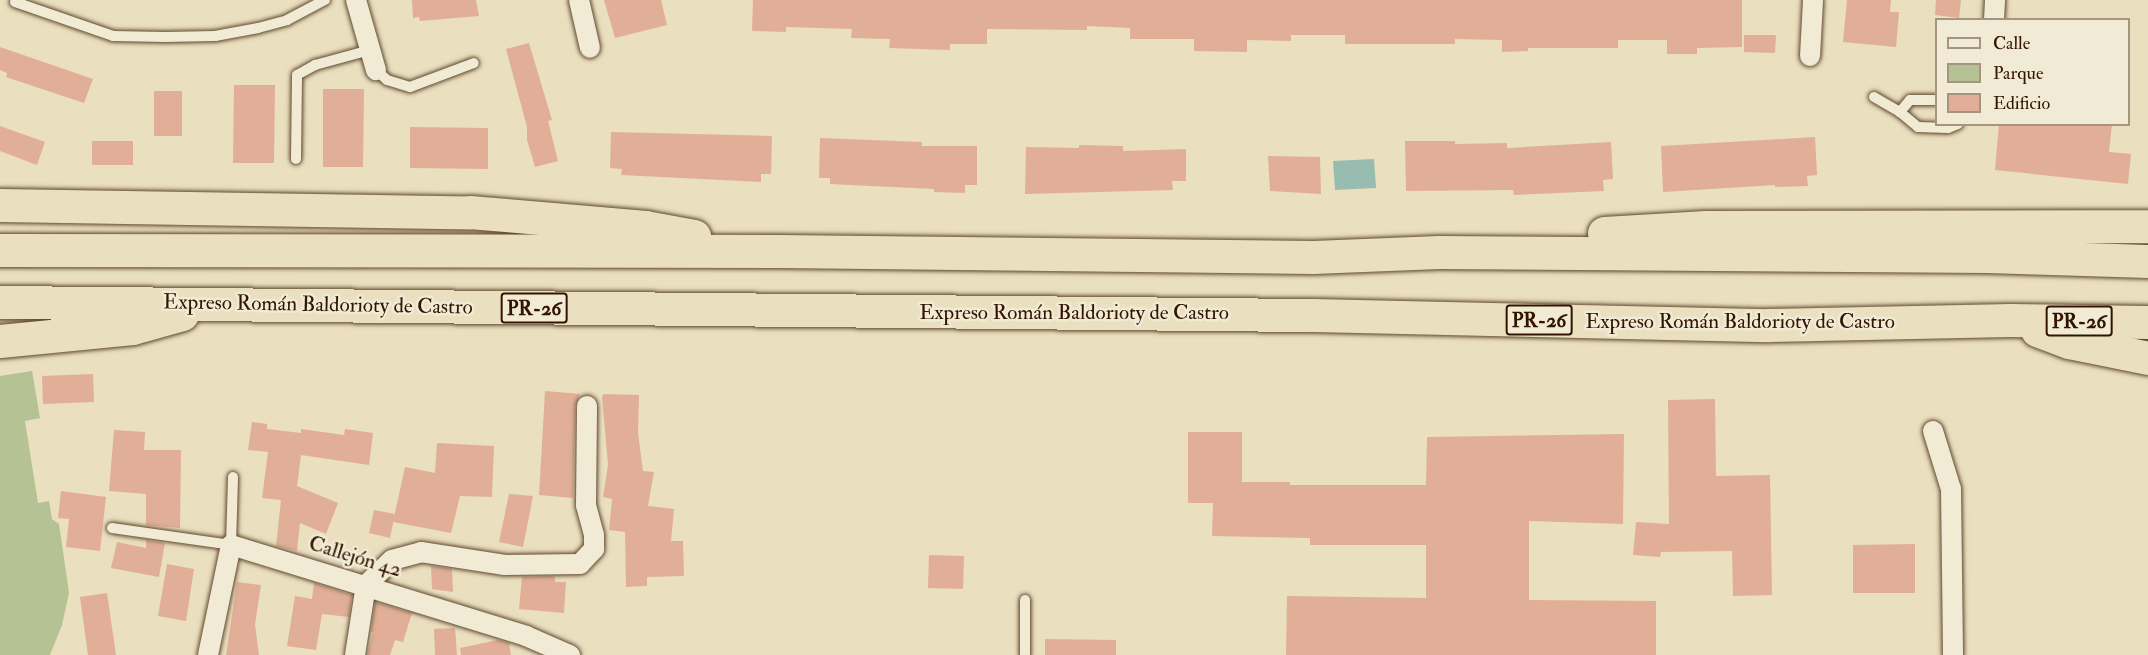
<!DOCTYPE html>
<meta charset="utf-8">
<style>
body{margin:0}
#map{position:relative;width:2148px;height:655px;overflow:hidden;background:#eadfbe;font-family:"IM FELL Double Pica",serif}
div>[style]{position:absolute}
.green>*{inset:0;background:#b4c294}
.water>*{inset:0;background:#98bdb0}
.building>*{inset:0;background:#e1af97}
.roads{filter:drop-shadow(0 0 2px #604830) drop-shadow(0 0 2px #604830)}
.service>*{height:10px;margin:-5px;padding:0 5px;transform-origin:5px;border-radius:5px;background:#f1ead5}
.minor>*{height:20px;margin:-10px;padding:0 10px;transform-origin:10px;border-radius:10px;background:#f1ead5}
.motorway>*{height:33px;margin:-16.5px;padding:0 16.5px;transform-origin:16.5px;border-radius:16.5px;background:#eadfbe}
span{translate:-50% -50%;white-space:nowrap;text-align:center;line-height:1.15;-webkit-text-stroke:5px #f1ead5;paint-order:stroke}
.shield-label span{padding:2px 4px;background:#f1ead5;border:2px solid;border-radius:4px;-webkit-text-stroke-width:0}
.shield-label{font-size:20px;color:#321500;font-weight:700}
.street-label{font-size:21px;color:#321500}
.legend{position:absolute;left:1935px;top:18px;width:195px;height:108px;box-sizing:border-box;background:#f1ead5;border:2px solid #a59580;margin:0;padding:8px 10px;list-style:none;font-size:18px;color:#321500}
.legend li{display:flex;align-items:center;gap:12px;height:30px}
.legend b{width:30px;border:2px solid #a59580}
</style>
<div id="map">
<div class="green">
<div style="clip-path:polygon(32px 371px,40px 418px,25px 421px,38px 503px,49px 501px,52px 519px,59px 524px,69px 593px,62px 625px,50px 655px,0 655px,0 376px)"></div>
</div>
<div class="water">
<div style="clip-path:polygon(1374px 159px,1376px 188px,1335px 190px,1333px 161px)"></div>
</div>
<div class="building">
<div style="clip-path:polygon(412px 0,476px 0,479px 16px,420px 21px,419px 17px,413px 18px)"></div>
<div style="clip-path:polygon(604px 0,661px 0,667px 25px,615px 38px)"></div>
<div style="clip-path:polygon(753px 0,1742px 0,1742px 47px,1697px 48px,1697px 54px,1667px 54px,1667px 40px,1618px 40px,1618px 48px,1528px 48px,1528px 51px,1502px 52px,1502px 40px,1455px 39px,1455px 44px,1345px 44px,1345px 35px,1291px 35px,1291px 41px,1247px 40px,1247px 52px,1194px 51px,1194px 39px,1130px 39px,1130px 28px,1087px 26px,1087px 30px,987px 29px,987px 44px,950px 44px,950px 50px,889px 48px,890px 39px,851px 38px,852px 29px,786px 27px,786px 32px,752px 31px)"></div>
<div style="clip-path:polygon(1847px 0,1891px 0,1890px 12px,1899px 12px,1896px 47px,1843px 42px)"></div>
<div style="clip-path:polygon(1936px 0,1961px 0,1959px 18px,1935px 15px)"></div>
<div style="clip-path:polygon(1744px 35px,1776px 35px,1775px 53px,1744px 52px)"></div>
<div style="clip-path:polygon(529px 43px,552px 120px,548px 121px,558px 161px,535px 167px,527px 140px,527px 127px,506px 49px)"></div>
<div style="clip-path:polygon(0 47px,93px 79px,84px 103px,6px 77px,7px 73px,0 70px)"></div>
<div style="clip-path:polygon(234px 85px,275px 85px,274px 163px,233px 163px)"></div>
<div style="clip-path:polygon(323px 89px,364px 89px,363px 167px,323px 167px)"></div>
<div style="clip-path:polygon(154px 91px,182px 91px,182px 136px,154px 136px)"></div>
<div style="clip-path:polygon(1999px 124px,2112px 124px,2109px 152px,2131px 154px,2128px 184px,1995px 170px)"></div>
<div style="clip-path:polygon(0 126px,45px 142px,37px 165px,0 151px)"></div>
<div style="clip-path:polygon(410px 127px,488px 128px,488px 169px,410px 168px)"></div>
<div style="clip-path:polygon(611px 132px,772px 136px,771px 174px,761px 174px,761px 182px,621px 175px,622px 169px,610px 168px)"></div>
<div style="clip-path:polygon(1815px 137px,1817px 175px,1807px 176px,1808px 186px,1775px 187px,1775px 185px,1663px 192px,1661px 146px)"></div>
<div style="clip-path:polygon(820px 138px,922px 142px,922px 146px,977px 146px,977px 185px,965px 185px,965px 193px,934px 192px,934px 189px,830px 184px,830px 178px,819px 178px)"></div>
<div style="clip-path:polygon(92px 141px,133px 141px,133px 165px,92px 165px)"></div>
<div style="clip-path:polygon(1405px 141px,1455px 141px,1455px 144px,1507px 143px,1507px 148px,1611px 142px,1613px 179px,1603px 180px,1604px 191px,1514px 195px,1513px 190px,1406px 191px)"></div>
<div style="clip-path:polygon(1079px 145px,1123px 146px,1123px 151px,1186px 149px,1186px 181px,1172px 181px,1173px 190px,1025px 194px,1026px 147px,1079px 148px)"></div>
<div style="clip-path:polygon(1268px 156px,1320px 157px,1321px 194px,1270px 191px)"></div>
<div style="clip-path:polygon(93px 374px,94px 402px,43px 404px,42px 376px)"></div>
<div style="clip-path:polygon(545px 391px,580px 394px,575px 406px,573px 498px,539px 495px)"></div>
<div style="clip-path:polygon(604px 394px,639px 395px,638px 433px,643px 471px,654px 472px,648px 506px,674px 509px,671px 541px,683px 541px,684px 576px,647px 577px,647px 586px,626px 587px,625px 532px,609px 530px,612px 499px,603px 497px,608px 465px,602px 396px)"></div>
<div style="clip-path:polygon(1715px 399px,1716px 476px,1770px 475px,1772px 595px,1733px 596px,1732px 551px,1661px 552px,1660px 557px,1633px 555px,1636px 522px,1669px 524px,1668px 400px)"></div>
<div style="clip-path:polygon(252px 422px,267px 424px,267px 429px,301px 433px,301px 429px,344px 435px,345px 429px,373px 433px,369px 465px,301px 455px,297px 486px,338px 503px,326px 534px,300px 523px,297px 551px,276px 546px,281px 500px,262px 498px,268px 452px,248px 450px)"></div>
<div style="clip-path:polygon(114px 430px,145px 432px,144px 450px,181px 450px,180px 528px,146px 525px,146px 494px,109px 491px)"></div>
<div style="clip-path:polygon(1188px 432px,1242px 432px,1242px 482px,1290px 482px,1290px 485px,1426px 485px,1427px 437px,1624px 434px,1623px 524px,1529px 521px,1529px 600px,1656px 601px,1656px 655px,1286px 655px,1287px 596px,1426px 598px,1426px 545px,1310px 545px,1310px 538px,1212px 536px,1213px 503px,1188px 503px)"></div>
<div style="clip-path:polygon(437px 443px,494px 446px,492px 497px,460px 496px,451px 533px,393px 522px,405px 467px,435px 473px)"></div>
<div style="clip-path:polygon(61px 491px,106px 497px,100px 551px,66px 547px,69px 519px,58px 518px)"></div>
<div style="clip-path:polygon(509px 494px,533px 496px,523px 547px,499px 542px)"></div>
<div style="clip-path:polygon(374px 510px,395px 514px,390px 538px,369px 533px)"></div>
<div style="clip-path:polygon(146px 540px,165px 543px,159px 577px,111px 568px,117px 542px,146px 548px)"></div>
<div style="clip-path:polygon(1915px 544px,1915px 593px,1853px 593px,1853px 545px)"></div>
<div style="clip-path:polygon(929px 555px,964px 556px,963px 589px,928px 588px)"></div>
<div style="clip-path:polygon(167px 564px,194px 569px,186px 621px,158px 616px)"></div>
<div style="clip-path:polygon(431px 566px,452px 569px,453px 592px,432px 589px)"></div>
<div style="clip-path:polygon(551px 576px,555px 577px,555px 582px,566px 582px,564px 613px,519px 609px,522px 577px)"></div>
<div style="clip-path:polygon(237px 582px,261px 585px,255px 624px,259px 655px,226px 655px)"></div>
<div style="clip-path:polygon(314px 583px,352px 595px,349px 617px,322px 614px,316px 650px,287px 646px,295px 596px,312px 599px)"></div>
<div style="clip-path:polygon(107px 593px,116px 655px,88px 655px,80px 597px)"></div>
<div style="clip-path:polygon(375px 602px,412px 613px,403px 642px,395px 640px,390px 655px,367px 655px,373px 632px,371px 632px)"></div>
<div style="clip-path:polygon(455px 628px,457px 655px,435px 655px,434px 629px)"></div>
<div style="clip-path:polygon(1045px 639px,1116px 640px,1116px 655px,1045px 655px)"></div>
<div style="clip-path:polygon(498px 640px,509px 643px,511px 655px,461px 655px,460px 648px)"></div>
</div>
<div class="roads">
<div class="service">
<div style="left:15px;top:2px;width:104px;rotate:19.1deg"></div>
<div style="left:113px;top:36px;width:52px;rotate:1.1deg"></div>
<div style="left:165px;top:37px;width:50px;rotate:-1.1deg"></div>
<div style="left:215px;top:36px;width:44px;rotate:-10.5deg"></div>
<div style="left:258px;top:28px;width:30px;rotate:-15deg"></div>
<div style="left:287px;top:20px;width:43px;rotate:-27.8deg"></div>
<div style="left:376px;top:70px;width:15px;rotate:42deg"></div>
<div style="left:387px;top:80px;width:24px;rotate:17deg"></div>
<div style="left:410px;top:87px;width:68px;rotate:-20.6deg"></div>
<div style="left:1874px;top:97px;width:30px;rotate:30deg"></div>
<div style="left:1936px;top:100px;width:26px;rotate:180deg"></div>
<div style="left:1910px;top:100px;width:16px;rotate:130deg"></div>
<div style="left:1900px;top:112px;width:23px;rotate:40deg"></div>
<div style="left:1918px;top:127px;width:30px;rotate:2deg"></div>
<div style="left:1948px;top:128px;width:11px;rotate:-22deg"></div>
<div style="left:296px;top:159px;width:84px;rotate:-89.3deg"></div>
<div style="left:297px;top:75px;width:21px;rotate:-29deg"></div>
<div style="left:315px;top:65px;width:57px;rotate:-15.3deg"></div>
<div style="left:112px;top:528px;width:120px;rotate:8.1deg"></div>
<div style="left:231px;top:545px;width:68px;rotate:-88.3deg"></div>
<div style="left:1025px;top:600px;width:55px;rotate:90deg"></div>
</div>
<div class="minor">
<div style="left:356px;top:0;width:73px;rotate:74.1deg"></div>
<div style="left:579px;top:0;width:49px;rotate:77.1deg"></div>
<div style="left:1994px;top:20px;width:20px;rotate:-87deg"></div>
<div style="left:1810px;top:56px;width:56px;rotate:-86.9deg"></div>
<div style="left:1933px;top:431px;width:61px;rotate:72.8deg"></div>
<div style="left:1951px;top:489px;width:166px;rotate:89.3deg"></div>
<div style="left:208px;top:655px;width:112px;rotate:-78.2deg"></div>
<div style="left:231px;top:545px;width:309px;rotate:17.1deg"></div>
<div style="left:526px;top:636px;width:48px;rotate:23.4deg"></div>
<div style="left:355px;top:655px;width:71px;rotate:-81.1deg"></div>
<div style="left:366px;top:585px;width:36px;rotate:-44deg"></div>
<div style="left:392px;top:560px;width:30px;rotate:-15deg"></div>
<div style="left:421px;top:552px;width:85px;rotate:8.8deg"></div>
<div style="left:505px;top:565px;width:75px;rotate:-0.8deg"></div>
<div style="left:580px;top:564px;width:21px;rotate:-47deg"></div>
<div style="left:594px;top:549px;width:14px;rotate:-90deg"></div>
<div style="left:594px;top:535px;width:31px;rotate:-105deg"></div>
<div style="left:586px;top:505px;width:99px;rotate:-89.4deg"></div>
</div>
<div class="motorway">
<div style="left:0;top:205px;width:470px;rotate:0.9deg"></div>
<div style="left:470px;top:212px;width:176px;rotate:4.9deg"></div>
<div style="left:645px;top:227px;width:50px;rotate:10.4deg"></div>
<div style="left:1604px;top:233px;width:102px;rotate:-3.4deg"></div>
<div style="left:1706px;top:227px;width:442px;rotate:-0.1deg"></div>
<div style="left:0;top:250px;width:778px;rotate:0.07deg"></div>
<div style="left:778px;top:251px;width:535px;rotate:0.64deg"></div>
<div style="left:1313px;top:257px;width:126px;rotate:-2.3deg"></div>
<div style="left:1439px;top:252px;width:547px;rotate:0.42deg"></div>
<div style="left:1986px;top:256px;width:162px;rotate:1.8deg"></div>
<div style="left:0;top:302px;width:1313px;rotate:0.57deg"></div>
<div style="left:1313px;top:315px;width:455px;rotate:1.3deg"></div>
<div style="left:1768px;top:325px;width:242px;rotate:-1.2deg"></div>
<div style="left:2010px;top:320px;width:138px;rotate:0.8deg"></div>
<div style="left:2037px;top:330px;width:34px;rotate:21deg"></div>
<div style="left:2069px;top:342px;width:81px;rotate:11.4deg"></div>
<div style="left:0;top:341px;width:133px;rotate:-5.6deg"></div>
<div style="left:132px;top:328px;width:52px;rotate:-15.6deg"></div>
</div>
</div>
<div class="shield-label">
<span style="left:534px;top:308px">PR-26</span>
<span style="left:1539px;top:320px">PR-26</span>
<span style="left:2079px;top:321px">PR-26</span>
</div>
<div class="street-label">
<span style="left:318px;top:305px;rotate:1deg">Expreso Román Baldorioty de Castro</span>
<span style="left:1074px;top:313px">Expreso Román Baldorioty de Castro</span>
<span style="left:1740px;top:322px">Expreso Román Baldorioty de Castro</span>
<span style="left:355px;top:557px;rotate:17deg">Callejón 42</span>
</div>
<ul class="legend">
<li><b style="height:8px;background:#f1ead5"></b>Calle</li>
<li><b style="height:16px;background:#b4c294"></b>Parque</li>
<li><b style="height:16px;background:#e1af97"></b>Edificio</li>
</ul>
</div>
